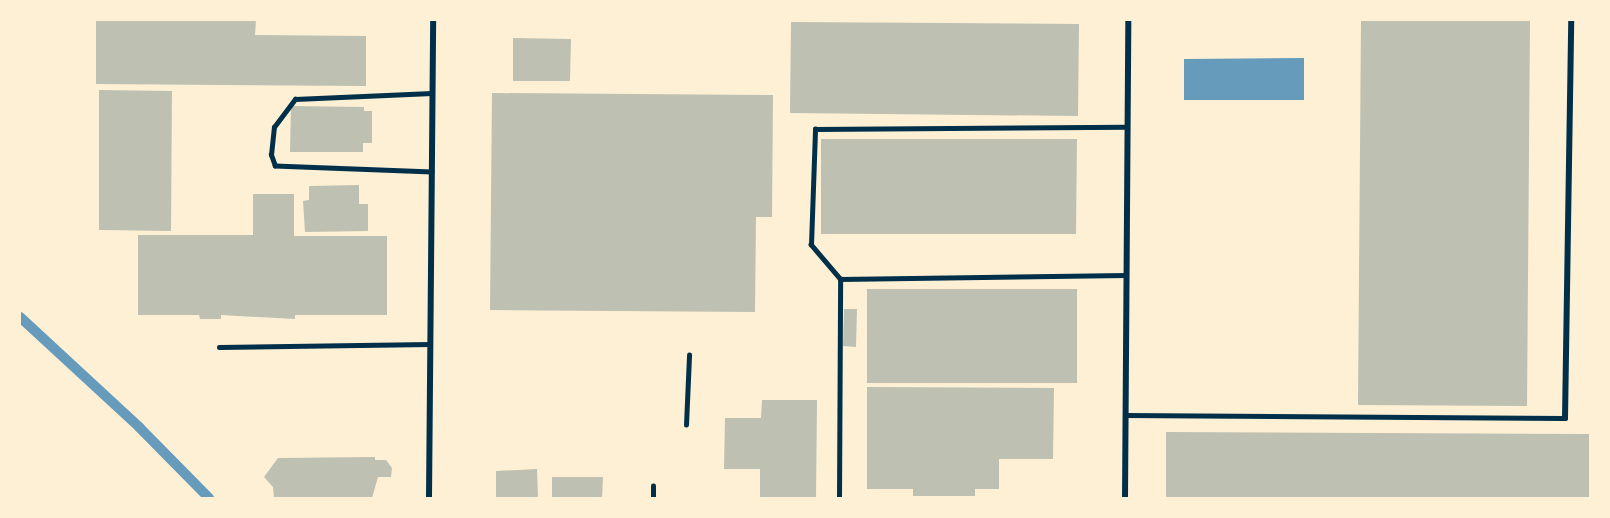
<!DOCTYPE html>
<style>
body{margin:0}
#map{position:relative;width:1610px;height:518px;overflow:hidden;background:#fdf0d5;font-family:"Golos Text",sans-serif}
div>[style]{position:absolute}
.water>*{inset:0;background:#669bbc}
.stream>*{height:10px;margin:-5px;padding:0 5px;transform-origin:5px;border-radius:5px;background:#669bbc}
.building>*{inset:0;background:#bec0b2}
.service>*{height:4.5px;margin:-2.25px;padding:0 2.25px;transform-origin:2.25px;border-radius:2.25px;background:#003049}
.minor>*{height:6px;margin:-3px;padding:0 3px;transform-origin:3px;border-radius:3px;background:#003049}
span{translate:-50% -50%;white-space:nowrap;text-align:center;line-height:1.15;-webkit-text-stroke:4.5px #fdf0d5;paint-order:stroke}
.frame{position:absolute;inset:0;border:21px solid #fdf0d5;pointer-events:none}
</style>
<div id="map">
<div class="water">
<div style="clip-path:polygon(1304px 58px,1304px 100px,1184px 100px,1184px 59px)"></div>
</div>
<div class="stream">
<div style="left:20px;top:317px;width:162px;rotate:42.7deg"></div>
<div style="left:139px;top:427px;width:100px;rotate:45.4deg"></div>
</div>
<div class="building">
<div style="clip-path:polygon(96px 20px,256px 20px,255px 35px,366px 36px,366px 86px,96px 84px)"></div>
<div style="clip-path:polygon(1361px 20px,1530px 20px,1527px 406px,1358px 405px)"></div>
<div style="clip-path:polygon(791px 22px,1079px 24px,1078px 116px,790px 113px)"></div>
<div style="clip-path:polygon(513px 38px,571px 39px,570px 81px,513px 81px)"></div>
<div style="clip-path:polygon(99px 90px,172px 91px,171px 231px,99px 230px)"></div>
<div style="clip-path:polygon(492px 93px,773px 95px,772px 217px,756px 217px,755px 312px,490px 310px)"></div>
<div style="clip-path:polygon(291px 106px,364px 107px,364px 111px,372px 111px,372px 143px,363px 143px,363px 152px,290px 152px)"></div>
<div style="clip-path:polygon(821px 139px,1077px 139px,1076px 234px,821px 234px)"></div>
<div style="clip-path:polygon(359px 185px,359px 204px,368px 204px,368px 231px,305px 232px,303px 201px,309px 200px,309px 186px)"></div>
<div style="clip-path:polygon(253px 194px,294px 194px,294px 236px,387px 236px,387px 315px,295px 315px,295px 319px,221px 315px,221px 319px,200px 319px,199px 315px,138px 315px,138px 235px,253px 235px)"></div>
<div style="clip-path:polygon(867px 289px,1077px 289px,1077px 383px,867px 383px)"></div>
<div style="clip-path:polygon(844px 309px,857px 309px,856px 347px,843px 346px)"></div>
<div style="clip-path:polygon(867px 387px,1054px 388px,1053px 459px,999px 459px,999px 489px,975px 489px,975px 496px,913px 496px,913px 489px,867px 489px)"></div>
<div style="clip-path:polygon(762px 400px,817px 400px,816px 498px,760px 498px,760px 469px,724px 469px,725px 418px,761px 418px)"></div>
<div style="clip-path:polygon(1166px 432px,1590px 434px,1590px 498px,1166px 498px)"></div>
<div style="clip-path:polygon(375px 457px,375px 460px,386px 460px,392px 468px,391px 477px,378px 477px,372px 498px,274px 498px,273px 487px,264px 477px,278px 458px)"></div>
<div style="clip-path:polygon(537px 469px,538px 498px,496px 498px,496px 471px)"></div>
<div style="clip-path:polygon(552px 477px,603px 477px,602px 498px,552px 498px)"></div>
</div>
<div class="service">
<div style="left:432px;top:172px;width:157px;rotate:-177.8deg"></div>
<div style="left:275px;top:166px;width:12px;rotate:-110deg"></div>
<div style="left:271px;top:155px;width:28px;rotate:-84deg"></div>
<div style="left:274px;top:127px;width:35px;rotate:-53deg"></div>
<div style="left:295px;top:99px;width:137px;rotate:-2.5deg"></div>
<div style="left:840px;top:279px;width:45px;rotate:-130.5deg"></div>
<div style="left:811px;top:245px;width:116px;rotate:-88deg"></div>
<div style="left:815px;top:129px;width:312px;rotate:-0.4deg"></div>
<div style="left:219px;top:347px;width:211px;rotate:-0.8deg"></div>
<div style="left:1125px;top:415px;width:440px;rotate:0.4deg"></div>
<div style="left:686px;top:425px;width:70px;rotate:-87.5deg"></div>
<div style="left:653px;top:498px;width:12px;rotate:-90deg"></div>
<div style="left:839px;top:498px;width:219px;rotate:-89.7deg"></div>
<div style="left:840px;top:279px;width:286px;rotate:-0.8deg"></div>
</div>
<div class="minor">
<div style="left:1565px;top:418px;width:398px;rotate:-89.1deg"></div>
<div style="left:429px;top:498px;width:478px;rotate:-89.5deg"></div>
<div style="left:1125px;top:498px;width:478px;rotate:-89.6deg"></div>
</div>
<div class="frame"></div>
</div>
